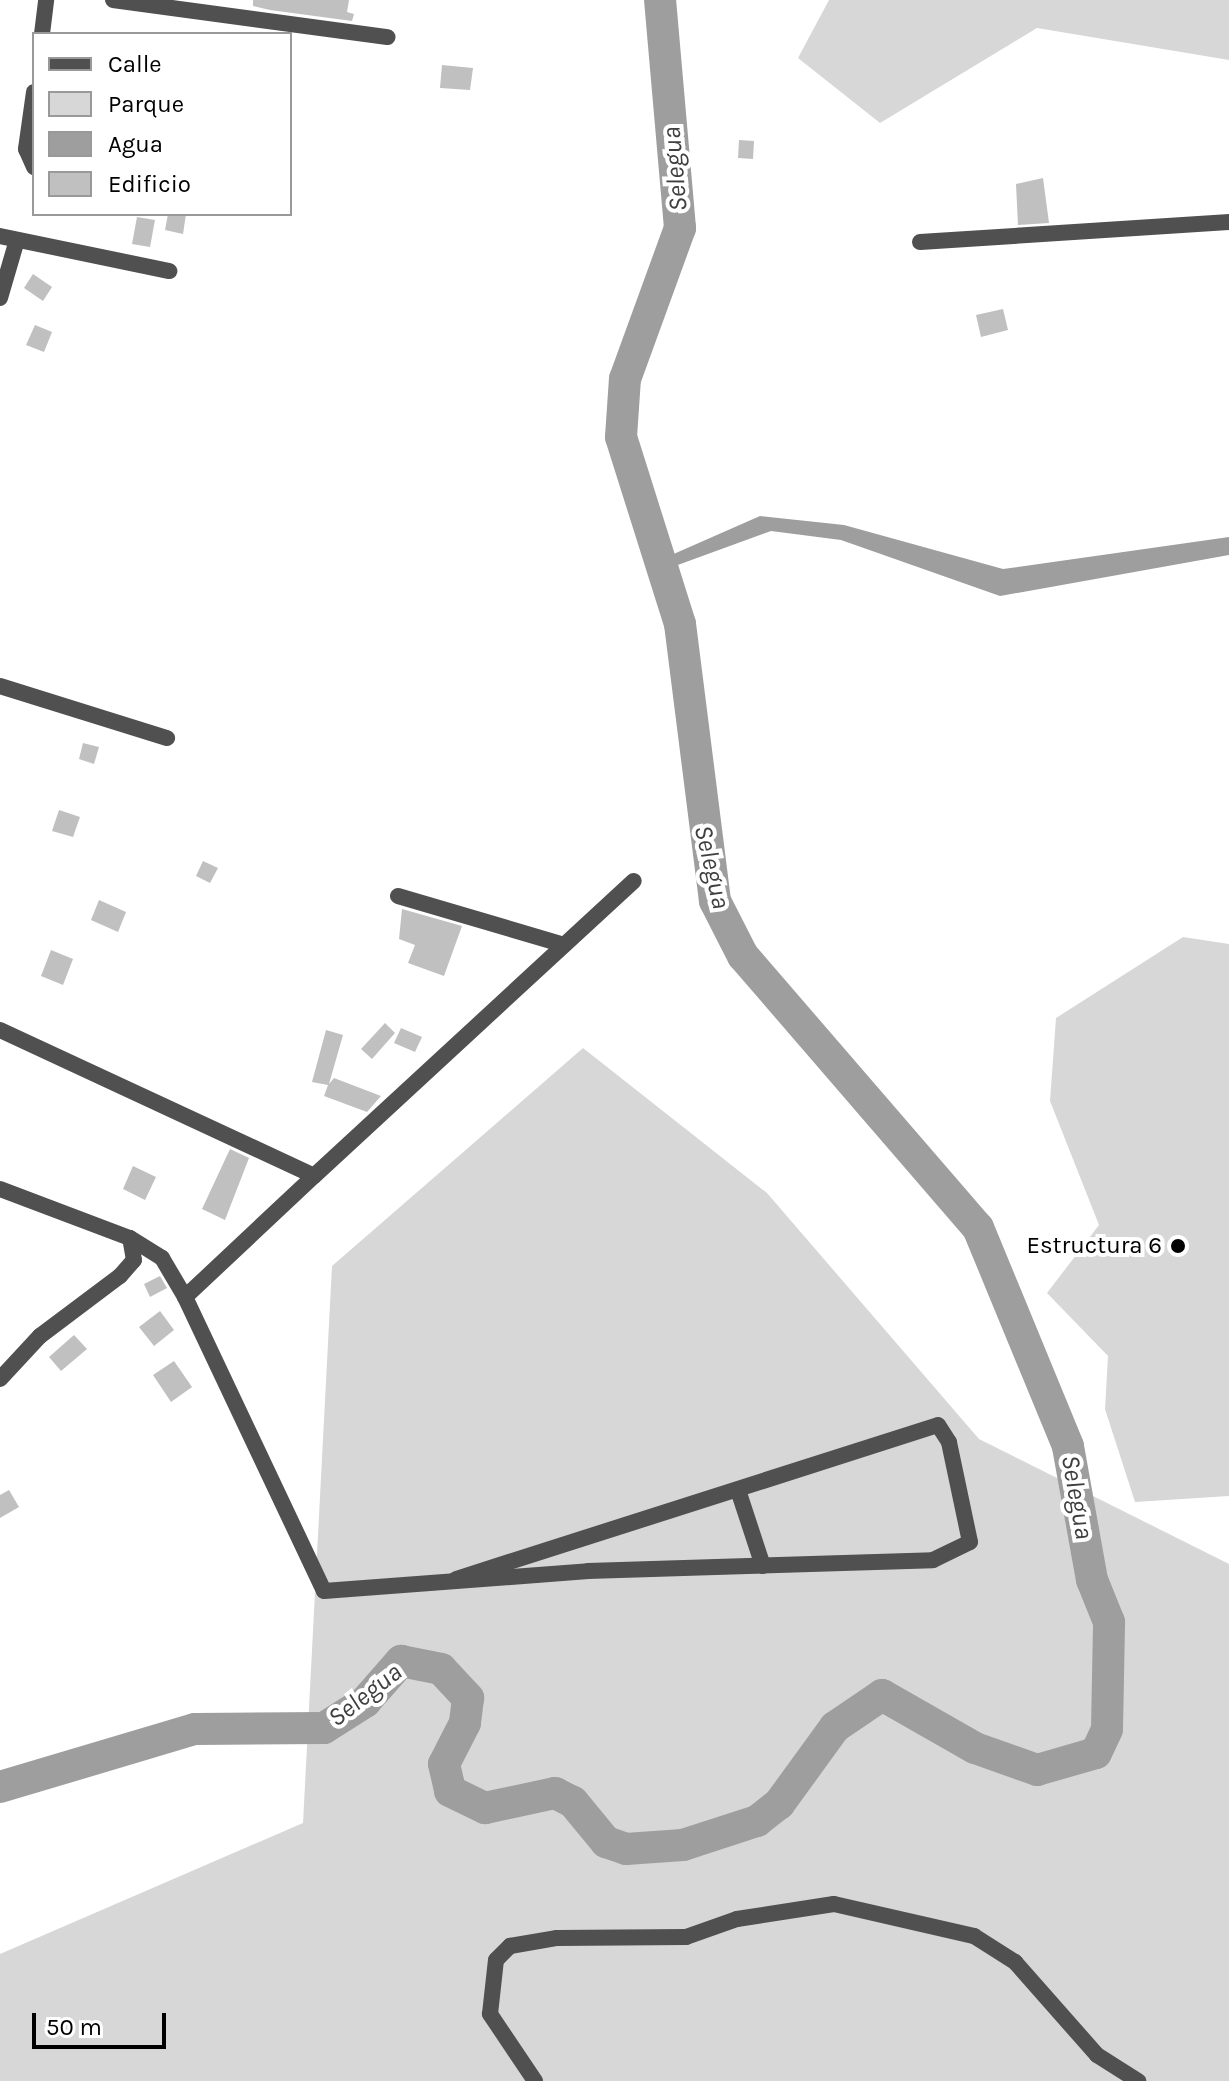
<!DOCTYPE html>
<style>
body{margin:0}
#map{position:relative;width:1229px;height:2081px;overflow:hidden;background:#fff;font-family:Karla,sans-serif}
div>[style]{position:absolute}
.green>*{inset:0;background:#d7d7d7}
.water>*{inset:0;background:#9e9e9e}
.river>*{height:32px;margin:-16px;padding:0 16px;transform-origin:16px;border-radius:16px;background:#9e9e9e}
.building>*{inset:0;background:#c0c0c0}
.minor>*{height:16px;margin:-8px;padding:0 8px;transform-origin:8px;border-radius:8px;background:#505050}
.dots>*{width:22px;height:22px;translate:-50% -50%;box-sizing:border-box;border:4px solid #fff;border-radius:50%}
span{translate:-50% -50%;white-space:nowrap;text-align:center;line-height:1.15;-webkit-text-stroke:8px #fff;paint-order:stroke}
.poi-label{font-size:24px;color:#000}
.right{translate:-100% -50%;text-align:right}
.water-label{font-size:26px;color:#3f3f3f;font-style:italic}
.legend{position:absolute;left:32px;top:32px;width:260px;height:184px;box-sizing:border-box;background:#fff;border:2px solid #999;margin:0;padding:10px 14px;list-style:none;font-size:24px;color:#000}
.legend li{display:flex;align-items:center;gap:16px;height:40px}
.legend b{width:40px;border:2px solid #999}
.scale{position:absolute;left:32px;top:2013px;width:134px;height:36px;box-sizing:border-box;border:4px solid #000;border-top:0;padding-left:10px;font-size:24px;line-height:28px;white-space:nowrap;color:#000;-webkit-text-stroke:6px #fff;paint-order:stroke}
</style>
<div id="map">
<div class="green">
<div style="clip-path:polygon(829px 0,1229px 0,1229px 60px,1037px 28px,880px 123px,798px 58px)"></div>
<div style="clip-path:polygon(1183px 937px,1229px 944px,1229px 1496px,1135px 1502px,1105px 1409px,1108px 1356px,1047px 1293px,1099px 1225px,1050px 1101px,1056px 1018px)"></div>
<div style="clip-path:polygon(583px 1048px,767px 1193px,979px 1439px,1229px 1564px,1229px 2081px,0 2081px,0 1954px,303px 1823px,332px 1266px)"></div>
</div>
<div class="water">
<div style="clip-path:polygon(760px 516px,844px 525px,1003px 569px,1229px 537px,1229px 555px,1000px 596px,841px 540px,771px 531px,664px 570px,660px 560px)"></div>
</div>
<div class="river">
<div style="left:0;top:1787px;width:203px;rotate:-16.6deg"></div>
<div style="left:195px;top:1729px;width:129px;rotate:-0.4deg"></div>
<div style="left:324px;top:1728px;width:49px;rotate:-32.4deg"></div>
<div style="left:365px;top:1702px;width:55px;rotate:-48.7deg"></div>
<div style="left:401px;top:1661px;width:41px;rotate:11.3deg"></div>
<div style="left:441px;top:1669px;width:40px;rotate:47deg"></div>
<div style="left:468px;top:1698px;width:25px;rotate:97deg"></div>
<div style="left:465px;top:1723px;width:46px;rotate:117.1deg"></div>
<div style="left:444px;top:1764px;width:28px;rotate:77deg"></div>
<div style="left:450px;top:1791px;width:39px;rotate:26deg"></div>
<div style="left:485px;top:1808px;width:72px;rotate:-12.1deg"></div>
<div style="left:555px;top:1793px;width:20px;rotate:27deg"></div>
<div style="left:573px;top:1802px;width:52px;rotate:50.5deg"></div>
<div style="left:606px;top:1842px;width:21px;rotate:19deg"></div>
<div style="left:626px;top:1849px;width:57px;rotate:-4deg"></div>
<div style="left:683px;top:1845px;width:78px;rotate:-18deg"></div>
<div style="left:757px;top:1821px;width:28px;rotate:-38deg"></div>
<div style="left:779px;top:1804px;width:95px;rotate:-54deg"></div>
<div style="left:835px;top:1727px;width:57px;rotate:-34.2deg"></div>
<div style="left:882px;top:1695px;width:107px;rotate:29.7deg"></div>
<div style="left:975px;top:1748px;width:66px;rotate:19.5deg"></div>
<div style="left:1037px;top:1770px;width:61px;rotate:-16.1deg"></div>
<div style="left:1096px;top:1753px;width:26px;rotate:-65deg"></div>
<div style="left:1107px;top:1729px;width:107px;rotate:-88.9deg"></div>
<div style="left:1109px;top:1622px;width:45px;rotate:-112deg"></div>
<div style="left:1092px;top:1580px;width:136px;rotate:-100.2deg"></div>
<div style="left:1068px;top:1446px;width:236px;rotate:-112.4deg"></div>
<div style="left:978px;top:1228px;width:359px;rotate:-130.8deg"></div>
<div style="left:743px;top:956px;width:62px;rotate:-117deg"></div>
<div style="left:715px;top:901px;width:279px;rotate:-97.2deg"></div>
<div style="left:680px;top:624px;width:196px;rotate:-107.5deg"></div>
<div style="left:621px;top:437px;width:58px;rotate:-86.1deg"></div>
<div style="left:625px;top:379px;width:161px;rotate:-70deg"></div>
<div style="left:680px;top:228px;width:229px;rotate:-95deg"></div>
</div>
<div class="building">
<div style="clip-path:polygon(253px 0,349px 0,347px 12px,354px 14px,352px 21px,270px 10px,253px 6px)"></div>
<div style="clip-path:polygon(442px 65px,473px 68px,470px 90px,440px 88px)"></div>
<div style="clip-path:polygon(739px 140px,754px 141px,753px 159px,738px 158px)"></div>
<div style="clip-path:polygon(1043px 178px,1049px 223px,1018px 225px,1016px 184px)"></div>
<div style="clip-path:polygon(168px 214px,186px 214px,183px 234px,165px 230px)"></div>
<div style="clip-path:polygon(137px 217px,155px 220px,150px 247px,132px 244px)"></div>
<div style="clip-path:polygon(33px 274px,52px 287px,43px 301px,24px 288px)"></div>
<div style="clip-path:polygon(1003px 309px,1008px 330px,981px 337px,976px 315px)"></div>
<div style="clip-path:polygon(35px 325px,52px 332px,44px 352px,26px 345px)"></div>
<div style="clip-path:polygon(83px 743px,99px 747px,94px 764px,79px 759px)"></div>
<div style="clip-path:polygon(59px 810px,80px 817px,73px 837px,52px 831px)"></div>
<div style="clip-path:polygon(203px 861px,218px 868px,210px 883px,196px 876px)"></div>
<div style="clip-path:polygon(99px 900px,126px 912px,118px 932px,91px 920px)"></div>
<div style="clip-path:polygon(402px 909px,462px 926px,444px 976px,408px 963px,415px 945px,399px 939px)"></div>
<div style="clip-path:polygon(51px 950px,73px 959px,63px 985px,41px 976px)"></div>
<div style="clip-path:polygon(385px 1023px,395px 1033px,372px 1059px,361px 1049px)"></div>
<div style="clip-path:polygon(401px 1028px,422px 1037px,415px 1052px,394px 1043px)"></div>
<div style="clip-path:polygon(326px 1030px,343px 1035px,329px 1084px,334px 1078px,381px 1096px,367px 1112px,324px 1096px,328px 1085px,312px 1082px)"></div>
<div style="clip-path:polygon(230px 1149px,249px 1158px,225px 1220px,202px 1209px)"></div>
<div style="clip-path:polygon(133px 1166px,156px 1177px,145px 1200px,123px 1189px)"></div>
<div style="clip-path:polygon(160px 1276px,167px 1288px,150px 1297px,144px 1284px)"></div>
<div style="clip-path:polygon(160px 1311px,174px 1330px,154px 1346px,139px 1327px)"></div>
<div style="clip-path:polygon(74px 1335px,87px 1349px,61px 1371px,49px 1357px)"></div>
<div style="clip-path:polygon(174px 1361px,192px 1387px,171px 1402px,153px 1375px)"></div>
<div style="clip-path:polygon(9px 1490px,19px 1507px,0 1518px,0 1495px)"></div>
</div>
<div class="minor">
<div style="left:113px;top:0;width:277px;rotate:7.7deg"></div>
<div style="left:42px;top:34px;width:34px;rotate:-83deg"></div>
<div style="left:34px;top:92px;width:58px;rotate:98deg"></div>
<div style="left:26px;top:149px;width:20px;rotate:66deg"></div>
<div style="left:0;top:236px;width:173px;rotate:11.7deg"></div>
<div style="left:920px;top:242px;width:310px;rotate:-3.7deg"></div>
<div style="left:0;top:298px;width:60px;rotate:-73.7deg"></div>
<div style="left:0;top:686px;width:175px;rotate:17.3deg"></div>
<div style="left:398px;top:896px;width:173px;rotate:16.4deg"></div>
<div style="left:0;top:1030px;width:346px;rotate:24.9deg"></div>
<div style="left:314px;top:1176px;width:435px;rotate:-42.7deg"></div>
<div style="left:314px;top:1176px;width:177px;rotate:136.8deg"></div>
<div style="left:185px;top:1297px;width:325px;rotate:64.7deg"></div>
<div style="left:324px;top:1591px;width:265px;rotate:-4.3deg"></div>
<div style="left:588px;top:1571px;width:345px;rotate:-1.8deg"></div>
<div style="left:933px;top:1560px;width:41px;rotate:-25.9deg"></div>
<div style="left:970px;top:1542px;width:102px;rotate:-101.9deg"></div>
<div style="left:949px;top:1442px;width:20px;rotate:-123deg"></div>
<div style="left:938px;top:1425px;width:506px;rotate:162.28deg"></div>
<div style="left:0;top:1189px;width:139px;rotate:20.7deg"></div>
<div style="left:130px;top:1238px;width:38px;rotate:32deg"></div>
<div style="left:162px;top:1258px;width:45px;rotate:59.5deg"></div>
<div style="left:0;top:1379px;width:59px;rotate:-47.1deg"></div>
<div style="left:40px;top:1336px;width:100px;rotate:-36.9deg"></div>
<div style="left:120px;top:1276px;width:21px;rotate:-49deg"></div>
<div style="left:134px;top:1260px;width:22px;rotate:-100deg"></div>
<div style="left:738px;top:1490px;width:80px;rotate:71.8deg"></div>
<div style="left:535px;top:2081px;width:81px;rotate:-123.9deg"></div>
<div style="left:490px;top:2014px;width:54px;rotate:-83.7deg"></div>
<div style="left:496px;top:1960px;width:20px;rotate:-45deg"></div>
<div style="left:510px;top:1946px;width:48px;rotate:-9.7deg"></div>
<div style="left:557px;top:1938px;width:129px;rotate:-0.4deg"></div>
<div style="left:686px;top:1937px;width:54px;rotate:-19.4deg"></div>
<div style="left:737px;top:1919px;width:98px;rotate:-8.8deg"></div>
<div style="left:834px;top:1904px;width:144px;rotate:12.9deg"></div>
<div style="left:974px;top:1936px;width:49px;rotate:32.4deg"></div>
<div style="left:1015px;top:1962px;width:124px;rotate:48.6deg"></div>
<div style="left:1097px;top:2055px;width:49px;rotate:32.4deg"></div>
</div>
<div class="dots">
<div style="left:1178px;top:1246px;background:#000"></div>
</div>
<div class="poi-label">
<span class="right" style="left:1162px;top:1246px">Estructura 6</span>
</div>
<div class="water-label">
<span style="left:675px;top:169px;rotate:-95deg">Selegua</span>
<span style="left:712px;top:867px;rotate:77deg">Selegua</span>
<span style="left:1077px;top:1497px;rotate:80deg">Selegua</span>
<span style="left:365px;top:1695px;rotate:-38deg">Selegua</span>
</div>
<ul class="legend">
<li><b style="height:10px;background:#505050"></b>Calle</li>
<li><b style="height:22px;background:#d7d7d7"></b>Parque</li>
<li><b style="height:22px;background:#9e9e9e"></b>Agua</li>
<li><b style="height:22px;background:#c0c0c0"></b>Edificio</li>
</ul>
<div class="scale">50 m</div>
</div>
